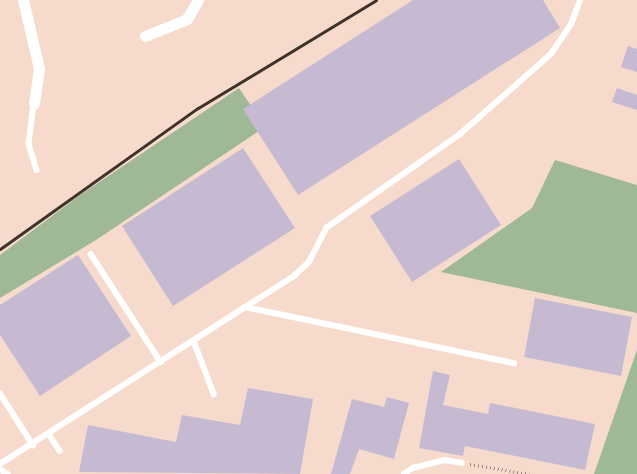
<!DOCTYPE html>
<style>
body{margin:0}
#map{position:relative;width:637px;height:474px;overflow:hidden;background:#f6dacc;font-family:"Asap Condensed",sans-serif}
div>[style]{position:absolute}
.green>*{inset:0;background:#9fb996}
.building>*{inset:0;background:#c6bad3}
.path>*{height:2.5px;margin-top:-1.25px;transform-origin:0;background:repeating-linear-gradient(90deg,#99857b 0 1px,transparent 0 4px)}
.lane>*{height:5.5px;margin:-2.75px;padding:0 2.75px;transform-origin:2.75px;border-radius:2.75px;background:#fff}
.street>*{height:11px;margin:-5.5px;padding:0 5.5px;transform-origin:5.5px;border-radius:5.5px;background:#fff}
.rail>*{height:3px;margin:-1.5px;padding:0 1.5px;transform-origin:1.5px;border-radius:1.5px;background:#3e322b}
span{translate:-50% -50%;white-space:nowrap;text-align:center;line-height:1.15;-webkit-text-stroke:4px #fff;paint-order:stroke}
</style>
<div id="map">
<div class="green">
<div style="clip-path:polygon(239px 88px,265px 127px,96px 240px,0 298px,0 255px,80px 195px)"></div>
<div style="clip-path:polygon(555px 160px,637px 185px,637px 313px,441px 272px,532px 208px)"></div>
<div style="clip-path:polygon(637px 350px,637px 474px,594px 474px)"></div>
</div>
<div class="building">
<div style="clip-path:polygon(413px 0,543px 0,560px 28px,298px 195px,243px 109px)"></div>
<div style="clip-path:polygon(628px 46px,637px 49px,637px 72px,621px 67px)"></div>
<div style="clip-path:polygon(617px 88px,637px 95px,637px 110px,612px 102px)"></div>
<div style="clip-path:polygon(243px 148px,295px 228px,173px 306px,122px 226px)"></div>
<div style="clip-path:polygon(459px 159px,501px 225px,412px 282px,370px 216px)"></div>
<div style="clip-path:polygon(78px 255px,131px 336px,40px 396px,0 335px,0 305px)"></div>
<div style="clip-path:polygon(535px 298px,632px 317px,621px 376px,524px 357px)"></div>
<div style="clip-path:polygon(433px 371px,450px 375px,443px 405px,488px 414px,490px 403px,595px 424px,585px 470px,465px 446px,463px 456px,419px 448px)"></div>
<div style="clip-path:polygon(248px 388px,313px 399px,300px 474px,79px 472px,88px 425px,176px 442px,182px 415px,240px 425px)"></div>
<div style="clip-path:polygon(387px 397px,409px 403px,394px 459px,359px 449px,350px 474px,331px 474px,352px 399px,384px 407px)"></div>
</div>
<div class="path">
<div style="left:470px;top:464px;width:60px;rotate:9.6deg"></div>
</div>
<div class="lane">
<div style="left:34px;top:104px;width:40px;rotate:97.1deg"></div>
<div style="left:29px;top:144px;width:27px;rotate:73deg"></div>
<div style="left:91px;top:254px;width:129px;rotate:57.1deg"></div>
<div style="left:245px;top:307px;width:275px;rotate:11.8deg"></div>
<div style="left:194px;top:341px;width:57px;rotate:69.3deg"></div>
<div style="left:0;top:393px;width:62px;rotate:57.6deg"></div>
<div style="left:49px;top:434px;width:20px;rotate:57deg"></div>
<div style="left:0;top:464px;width:349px;rotate:-32.6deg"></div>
<div style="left:294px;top:276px;width:21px;rotate:-43deg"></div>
<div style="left:309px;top:262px;width:38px;rotate:-63deg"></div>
<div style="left:326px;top:228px;width:164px;rotate:-35deg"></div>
<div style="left:460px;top:134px;width:121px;rotate:-41.3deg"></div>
<div style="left:551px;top:54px;width:36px;rotate:-56deg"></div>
<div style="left:571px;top:24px;width:26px;rotate:-69deg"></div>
<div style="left:0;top:469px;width:9px;rotate:32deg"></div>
<div style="left:404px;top:474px;width:11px;rotate:-34deg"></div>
<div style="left:413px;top:468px;width:32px;rotate:-14deg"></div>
<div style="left:444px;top:460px;width:18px;rotate:9deg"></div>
</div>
<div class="street">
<div style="left:23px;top:0;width:70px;rotate:76.8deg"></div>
<div style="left:39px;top:68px;width:36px;rotate:98deg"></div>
<div style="left:145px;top:36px;width:45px;rotate:-22deg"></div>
<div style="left:187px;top:19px;width:22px;rotate:-60deg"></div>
</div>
<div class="rail">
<div style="left:0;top:249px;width:243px;rotate:-35.5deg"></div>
<div style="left:198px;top:108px;width:208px;rotate:-31.2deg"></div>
</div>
</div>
